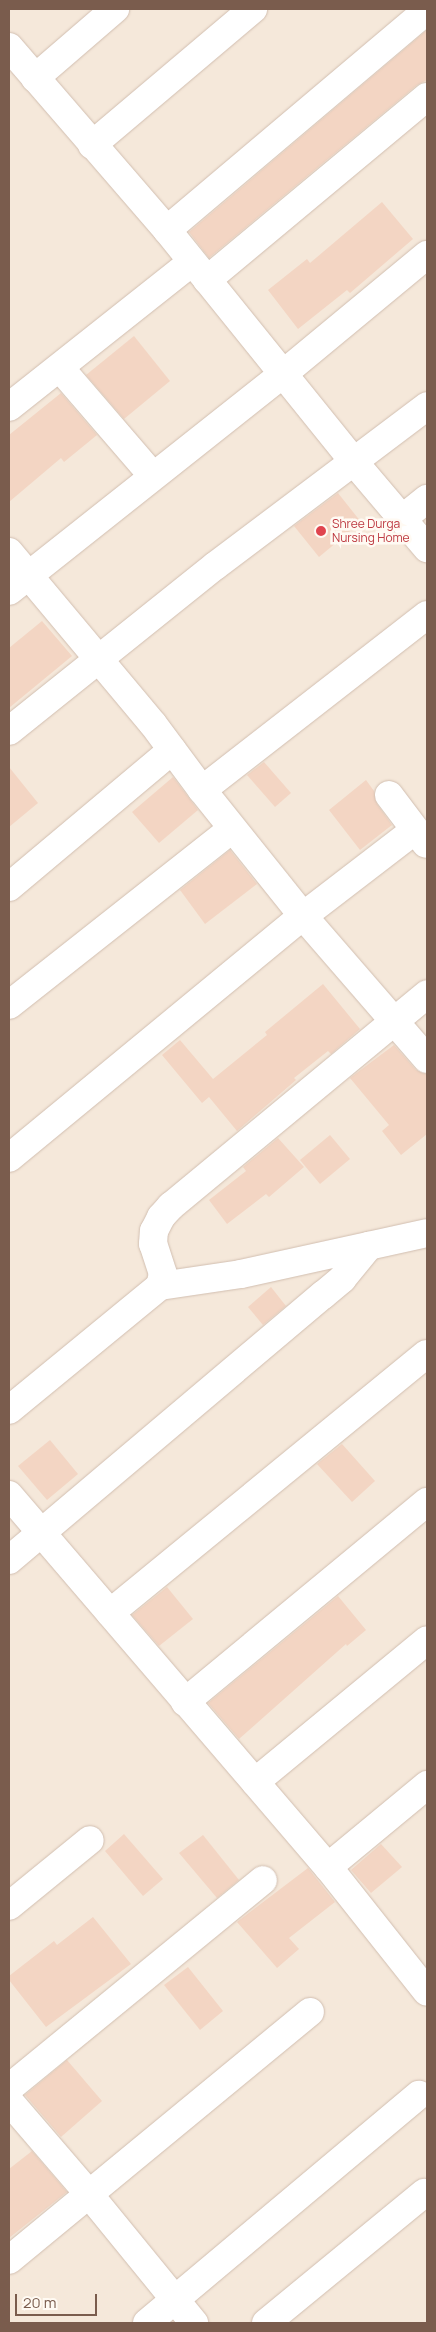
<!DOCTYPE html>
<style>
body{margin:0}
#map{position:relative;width:436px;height:2332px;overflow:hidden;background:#fdf6ec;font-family:Manrope,sans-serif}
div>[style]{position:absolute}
.residential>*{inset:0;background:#f5e8da}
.building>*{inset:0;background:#f3d5c3}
.roads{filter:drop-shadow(0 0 1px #d1beb0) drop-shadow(0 0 1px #d1beb0)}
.minor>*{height:28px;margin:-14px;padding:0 14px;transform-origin:14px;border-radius:14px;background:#fff}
.dots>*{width:14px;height:14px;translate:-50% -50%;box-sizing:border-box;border:2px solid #fffaf3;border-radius:50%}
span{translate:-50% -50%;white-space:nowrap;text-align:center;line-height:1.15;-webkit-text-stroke:5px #fffaf3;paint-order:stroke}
.health-label{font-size:12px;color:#be3a42}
.left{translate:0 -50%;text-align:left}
.frame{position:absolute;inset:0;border:10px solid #7a5c4d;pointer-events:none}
.scale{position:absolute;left:15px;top:2294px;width:82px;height:22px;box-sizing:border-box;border:2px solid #7a5c4d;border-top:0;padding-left:6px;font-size:15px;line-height:18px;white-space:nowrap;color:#7a5c4d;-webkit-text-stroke:4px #fffaf3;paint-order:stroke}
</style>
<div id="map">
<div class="residential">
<div style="clip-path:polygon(9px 9px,427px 9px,427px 2323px,9px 2323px)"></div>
</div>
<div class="building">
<div style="clip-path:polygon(427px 30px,427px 80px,417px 85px,209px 258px,189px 232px)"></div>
<div style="clip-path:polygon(382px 202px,413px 239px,350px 293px,347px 290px,298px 329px,268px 290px,307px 259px,310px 263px)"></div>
<div style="clip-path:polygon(134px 336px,170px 381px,124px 419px,86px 375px)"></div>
<div style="clip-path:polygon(61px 393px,97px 435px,64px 462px,61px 458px,9px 502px,9px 435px)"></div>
<div style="clip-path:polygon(338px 493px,361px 522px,319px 557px,294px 526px)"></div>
<div style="clip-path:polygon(42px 621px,72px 656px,9px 708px,9px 648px)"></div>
<div style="clip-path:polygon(264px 762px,291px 793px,275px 807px,247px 775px)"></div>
<div style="clip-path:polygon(9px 767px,38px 803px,9px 827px)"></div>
<div style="clip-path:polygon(173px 777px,198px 810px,159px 843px,132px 812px)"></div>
<div style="clip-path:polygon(366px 780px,374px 791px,377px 804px,392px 825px,360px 850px,329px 810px)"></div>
<div style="clip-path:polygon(230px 850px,257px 884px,205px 924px,180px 890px)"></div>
<div style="clip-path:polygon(323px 984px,360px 1029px,331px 1054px,328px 1051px,294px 1078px,296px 1080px,237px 1131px,209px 1097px,202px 1103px,162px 1055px,180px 1040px,213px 1079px,267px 1035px,265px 1032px)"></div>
<div style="clip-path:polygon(394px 1045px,416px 1070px,427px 1074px,427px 1134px,401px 1155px,382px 1131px,389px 1125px,350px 1078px)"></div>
<div style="clip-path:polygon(330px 1135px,350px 1159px,320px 1184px,300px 1160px)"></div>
<div style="clip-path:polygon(278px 1138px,304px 1167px,269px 1197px,266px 1194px,227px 1224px,209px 1200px,246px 1171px,243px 1167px)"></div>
<div style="clip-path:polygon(271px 1287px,286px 1306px,263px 1325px,248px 1307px)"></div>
<div style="clip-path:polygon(50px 1440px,78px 1474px,47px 1500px,18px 1466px)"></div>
<div style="clip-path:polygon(342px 1444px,375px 1481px,352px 1502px,317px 1464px)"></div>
<div style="clip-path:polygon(167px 1587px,193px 1619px,159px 1646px,132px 1615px)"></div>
<div style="clip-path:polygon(338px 1596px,366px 1630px,347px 1646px,346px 1644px,239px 1739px,208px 1703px)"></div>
<div style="clip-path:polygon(124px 1834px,163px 1879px,143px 1896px,105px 1851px)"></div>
<div style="clip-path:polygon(203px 1835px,239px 1880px,217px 1898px,179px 1853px)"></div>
<div style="clip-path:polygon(381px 1844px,402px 1867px,371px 1893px,351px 1870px)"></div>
<div style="clip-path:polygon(308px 1868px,335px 1902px,289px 1938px,299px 1949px,277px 1968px,237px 1922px)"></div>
<div style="clip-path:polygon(93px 1917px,131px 1964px,46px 2027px,9px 1980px,9px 1976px,54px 1941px,57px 1945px)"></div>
<div style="clip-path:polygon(188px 1967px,223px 2011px,200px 2030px,164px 1985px)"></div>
<div style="clip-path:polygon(67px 2060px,102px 2101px,61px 2137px,25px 2095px)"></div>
<div style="clip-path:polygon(32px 2151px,67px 2192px,9px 2238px,9px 2169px)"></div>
</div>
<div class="roads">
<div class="minor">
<div style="left:9px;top:47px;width:242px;rotate:49.2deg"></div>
<div style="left:167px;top:230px;width:298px;rotate:51.1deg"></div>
<div style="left:354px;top:462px;width:113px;rotate:49.7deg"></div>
<div style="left:35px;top:78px;width:106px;rotate:-40.8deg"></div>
<div style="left:92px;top:145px;width:211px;rotate:-40.2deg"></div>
<div style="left:167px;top:230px;width:341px;rotate:-40.2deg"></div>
<div style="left:207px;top:280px;width:286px;rotate:-39.8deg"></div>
<div style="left:60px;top:368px;width:141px;rotate:49.3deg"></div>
<div style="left:9px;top:407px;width:233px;rotate:-38.4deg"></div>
<div style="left:402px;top:519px;width:32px;rotate:-39deg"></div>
<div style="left:9px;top:552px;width:224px;rotate:50.1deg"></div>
<div style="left:153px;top:724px;width:82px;rotate:53.4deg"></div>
<div style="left:202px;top:790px;width:161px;rotate:51.3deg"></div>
<div style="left:303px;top:916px;width:189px;rotate:49.1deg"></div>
<div style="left:9px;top:591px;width:350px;rotate:-38.4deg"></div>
<div style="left:283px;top:374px;width:187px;rotate:-39.6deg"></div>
<div style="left:9px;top:731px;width:264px;rotate:-38.7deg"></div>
<div style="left:215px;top:566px;width:266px;rotate:-37deg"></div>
<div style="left:202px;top:790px;width:285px;rotate:-37.9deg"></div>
<div style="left:389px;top:795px;width:61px;rotate:52.9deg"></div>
<div style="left:9px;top:887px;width:213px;rotate:-40deg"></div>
<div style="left:9px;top:1005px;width:284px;rotate:-38.3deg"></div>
<div style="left:9px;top:1158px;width:381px;rotate:-39.5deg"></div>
<div style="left:303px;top:916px;width:141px;rotate:-37.5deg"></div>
<div style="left:160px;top:1286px;width:82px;rotate:-8.4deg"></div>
<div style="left:241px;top:1274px;width:190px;rotate:-12.4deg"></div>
<div style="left:9px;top:1410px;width:195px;rotate:-39.4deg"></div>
<div style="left:160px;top:1286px;width:12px;rotate:-76deg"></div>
<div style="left:163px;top:1274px;width:32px;rotate:-108deg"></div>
<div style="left:153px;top:1244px;width:13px;rotate:-86deg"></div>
<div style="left:154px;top:1231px;width:16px;rotate:-63deg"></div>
<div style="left:161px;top:1217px;width:15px;rotate:-48deg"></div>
<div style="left:171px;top:1206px;width:332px;rotate:-39.6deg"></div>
<div style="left:9px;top:1495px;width:490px;rotate:49.4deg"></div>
<div style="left:328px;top:1867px;width:159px;rotate:51.6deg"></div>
<div style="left:9px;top:1560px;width:411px;rotate:-40.2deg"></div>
<div style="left:323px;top:1295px;width:25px;rotate:-40deg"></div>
<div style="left:342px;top:1279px;width:43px;rotate:-50.7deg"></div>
<div style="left:110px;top:1613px;width:409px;rotate:-39.3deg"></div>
<div style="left:185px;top:1702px;width:314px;rotate:-39.6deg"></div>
<div style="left:255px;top:1782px;width:223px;rotate:-39.5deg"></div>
<div style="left:328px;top:1867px;width:129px;rotate:-39.6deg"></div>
<div style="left:9px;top:1906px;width:104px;rotate:-39.2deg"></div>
<div style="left:9px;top:2088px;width:328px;rotate:-39.3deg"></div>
<div style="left:9px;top:2101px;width:121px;rotate:49.3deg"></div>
<div style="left:88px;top:2193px;width:168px;rotate:50.8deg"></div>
<div style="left:9px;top:2260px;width:390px;rotate:-39.5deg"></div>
<div style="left:147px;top:2323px;width:355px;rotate:-40deg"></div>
<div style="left:266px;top:2323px;width:205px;rotate:-39.4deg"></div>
</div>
</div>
<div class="dots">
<div style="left:321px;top:531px;background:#e0444e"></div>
</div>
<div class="health-label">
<span class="left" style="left:332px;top:531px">Shree Durga<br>Nursing Home</span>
</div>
<div class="frame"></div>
<div class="scale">20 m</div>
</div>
